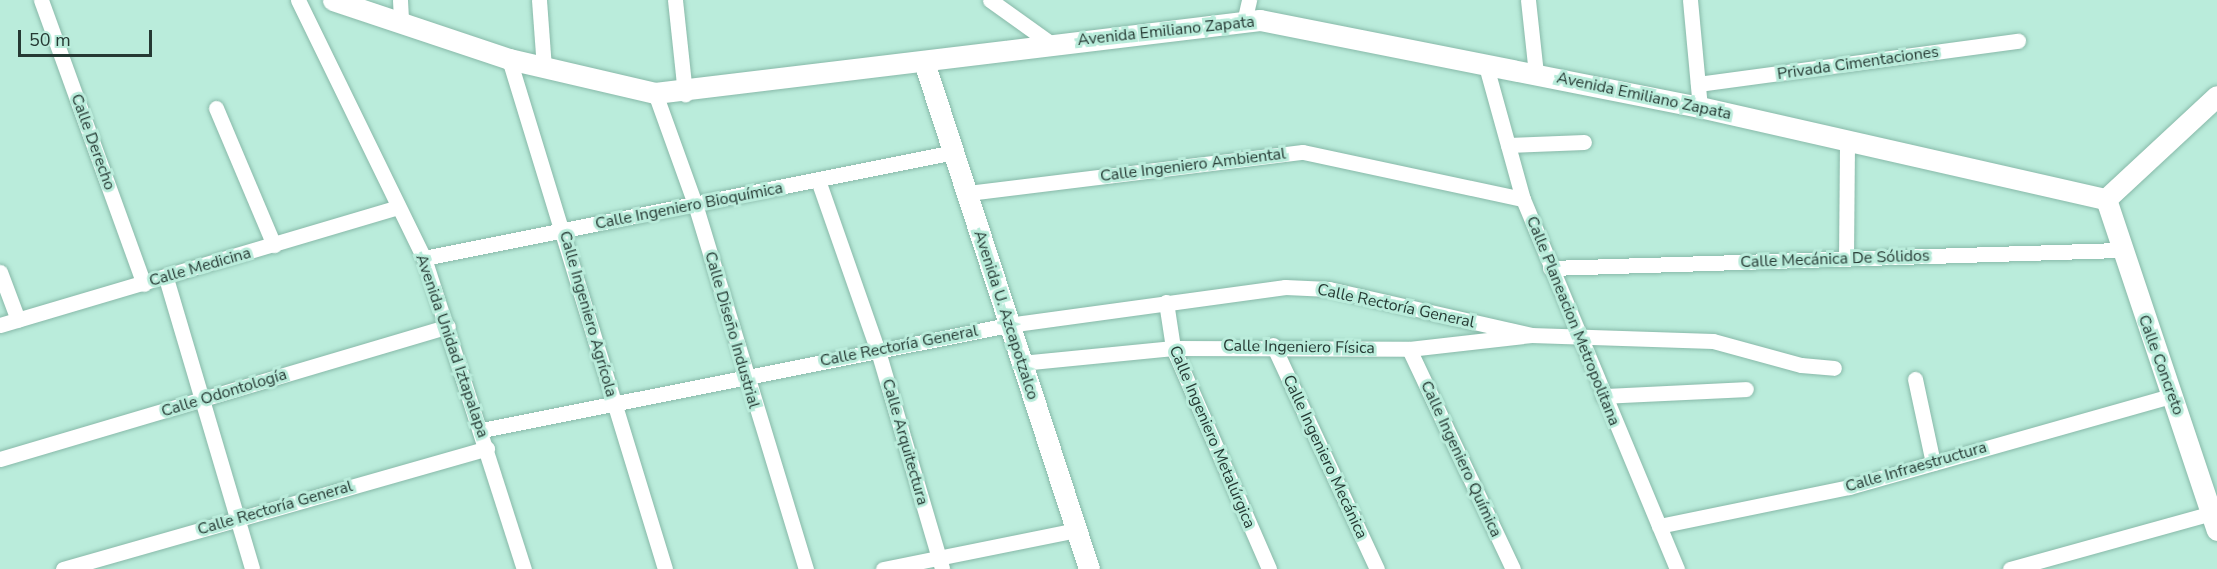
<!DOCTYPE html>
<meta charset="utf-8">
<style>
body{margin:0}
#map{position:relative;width:2217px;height:569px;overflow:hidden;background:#baecdb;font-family:"Nunito Sans",sans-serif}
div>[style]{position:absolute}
.roads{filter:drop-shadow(0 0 2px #88b9a9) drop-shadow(0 0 2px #88b9a9)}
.street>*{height:15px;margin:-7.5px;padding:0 7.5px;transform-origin:7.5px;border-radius:7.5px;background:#fff}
.secondary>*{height:21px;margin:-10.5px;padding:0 10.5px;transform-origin:10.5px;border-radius:10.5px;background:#fff}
span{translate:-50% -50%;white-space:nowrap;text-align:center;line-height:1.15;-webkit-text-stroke:6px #baecdb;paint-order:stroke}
.street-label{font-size:16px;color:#253933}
.scale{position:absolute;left:18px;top:30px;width:134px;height:27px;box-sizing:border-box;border:3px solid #253933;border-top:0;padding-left:8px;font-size:18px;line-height:21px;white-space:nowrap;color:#253933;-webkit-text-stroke:4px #baecdb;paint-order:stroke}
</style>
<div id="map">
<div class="roads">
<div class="street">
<div style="left:41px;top:0;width:302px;rotate:70.1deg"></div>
<div style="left:298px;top:0;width:287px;rotate:64deg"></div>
<div style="left:424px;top:258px;width:327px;rotate:72.2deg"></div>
<div style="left:400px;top:0;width:21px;rotate:87deg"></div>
<div style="left:539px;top:0;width:68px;rotate:85.8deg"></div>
<div style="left:675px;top:0;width:95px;rotate:83.9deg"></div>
<div style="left:990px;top:0;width:74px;rotate:35.6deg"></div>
<div style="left:1528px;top:0;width:74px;rotate:83.8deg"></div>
<div style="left:1690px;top:0;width:107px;rotate:84.7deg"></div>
<div style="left:1244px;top:22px;width:23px;rotate:-77deg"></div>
<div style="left:509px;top:59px;width:533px;rotate:72.99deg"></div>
<div style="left:1486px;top:66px;width:138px;rotate:74.5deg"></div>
<div style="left:1523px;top:199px;width:401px;rotate:67.4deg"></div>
<div style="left:1698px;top:84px;width:323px;rotate:-7.7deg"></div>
<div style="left:655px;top:93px;width:118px;rotate:70.2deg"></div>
<div style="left:695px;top:204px;width:382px;rotate:73.1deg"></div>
<div style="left:216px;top:108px;width:149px;rotate:67.1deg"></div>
<div style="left:1508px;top:145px;width:76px;rotate:-2.3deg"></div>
<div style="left:818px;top:180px;width:181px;rotate:70.7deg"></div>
<div style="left:878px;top:351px;width:227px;rotate:73.6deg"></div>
<div style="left:968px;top:193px;width:337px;rotate:-7deg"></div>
<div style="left:1303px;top:152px;width:225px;rotate:12.1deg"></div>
<div style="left:424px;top:258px;width:540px;rotate:-11.31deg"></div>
<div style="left:1846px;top:258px;width:117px;rotate:-89.5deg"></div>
<div style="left:1550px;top:268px;width:570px;rotate:-1.81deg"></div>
<div style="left:0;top:272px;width:51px;rotate:69.4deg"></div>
<div style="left:166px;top:278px;width:303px;rotate:73.5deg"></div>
<div style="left:1166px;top:302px;width:47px;rotate:81.3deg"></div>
<div style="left:1173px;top:348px;width:241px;rotate:66.5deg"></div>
<div style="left:0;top:325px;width:415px;rotate:-16.5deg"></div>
<div style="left:1273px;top:345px;width:247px;rotate:65.1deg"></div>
<div style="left:1409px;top:349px;width:243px;rotate:64.7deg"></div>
<div style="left:1021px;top:363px;width:153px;rotate:-5.6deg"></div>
<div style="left:1173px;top:348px;width:236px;rotate:0.2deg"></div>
<div style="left:1409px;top:349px;width:123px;rotate:-6.5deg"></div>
<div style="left:1531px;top:335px;width:182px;rotate:1.9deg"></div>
<div style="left:1713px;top:341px;width:91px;rotate:15.3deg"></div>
<div style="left:1801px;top:365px;width:33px;rotate:5deg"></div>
<div style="left:1915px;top:379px;width:86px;rotate:77.9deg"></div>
<div style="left:1603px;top:396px;width:143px;rotate:-2.8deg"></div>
<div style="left:482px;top:430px;width:536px;rotate:-11.29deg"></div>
<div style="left:1008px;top:325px;width:280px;rotate:-7.8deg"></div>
<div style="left:1285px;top:287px;width:44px;rotate:2.6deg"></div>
<div style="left:1329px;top:289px;width:207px;rotate:12.8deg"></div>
<div style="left:0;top:459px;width:467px;rotate:-16.5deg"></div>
<div style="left:1659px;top:526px;width:194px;rotate:-11.6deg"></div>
<div style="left:1849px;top:487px;width:335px;rotate:-15.8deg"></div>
<div style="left:63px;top:569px;width:441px;rotate:-15.9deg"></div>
<div style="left:883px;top:569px;width:197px;rotate:-11.4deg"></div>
<div style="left:2010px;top:569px;width:210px;rotate:-15.5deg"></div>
</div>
<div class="secondary">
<div style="left:333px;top:0;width:186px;rotate:18.5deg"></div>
<div style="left:509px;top:59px;width:150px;rotate:13.1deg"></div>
<div style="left:655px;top:93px;width:609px;rotate:-6.88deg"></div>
<div style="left:1260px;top:20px;width:449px;rotate:11.2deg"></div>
<div style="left:1700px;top:107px;width:416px;rotate:12.8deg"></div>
<div style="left:924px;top:62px;width:533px;rotate:71.97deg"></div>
<div style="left:2106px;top:199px;width:349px;rotate:71.5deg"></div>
<div style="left:2106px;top:199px;width:151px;rotate:-42.9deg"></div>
</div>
</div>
<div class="street-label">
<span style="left:1166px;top:31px;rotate:-6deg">Avenida Emiliano Zapata</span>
<span style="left:1858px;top:63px;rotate:-8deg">Privada Cimentaciones</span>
<span style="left:1644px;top:96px;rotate:12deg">Avenida Emiliano Zapata</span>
<span style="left:93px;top:142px;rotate:70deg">Calle Derecho</span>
<span style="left:1193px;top:165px;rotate:-7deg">Calle Ingeniero Ambiental</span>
<span style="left:689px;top:206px;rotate:-11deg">Calle Ingeniero Bioquímica</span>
<span style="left:1835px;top:259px;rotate:-2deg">Calle Mecánica De Sólidos</span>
<span style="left:200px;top:267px;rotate:-16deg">Calle Medicina</span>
<span style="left:1396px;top:306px;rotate:12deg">Calle Rectoría General</span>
<span style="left:588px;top:314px;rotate:74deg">Calle Ingeniero Agrícola</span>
<span style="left:1006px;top:315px;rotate:72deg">Avenida U. Azcapotzalco</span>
<span style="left:1573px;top:321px;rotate:68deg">Calle Planeacion Metropolitana</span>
<span style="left:732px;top:330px;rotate:74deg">Calle Diseño Industrial</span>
<span style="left:452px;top:346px;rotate:71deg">Avenida Unidad Iztapalapa</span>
<span style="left:899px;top:346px;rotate:-11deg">Calle Rectoría General</span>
<span style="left:1299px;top:347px;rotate:1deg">Calle Ingeniero Física</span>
<span style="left:2161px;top:365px;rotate:70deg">Calle Concreto</span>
<span style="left:224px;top:393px;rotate:-17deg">Calle Odontología</span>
<span style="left:1212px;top:437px;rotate:67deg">Calle Ingeniero Metalúrgica</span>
<span style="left:905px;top:442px;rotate:74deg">Calle Arquitectura</span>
<span style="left:1325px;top:457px;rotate:65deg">Calle Ingeniero Mecánica</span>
<span style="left:1461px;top:459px;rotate:65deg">Calle Ingeniero Química</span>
<span style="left:1916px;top:467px;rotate:-16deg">Calle Infraestructura</span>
<span style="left:275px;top:508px;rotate:-16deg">Calle Rectoría General</span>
</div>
<div class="scale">50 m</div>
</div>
